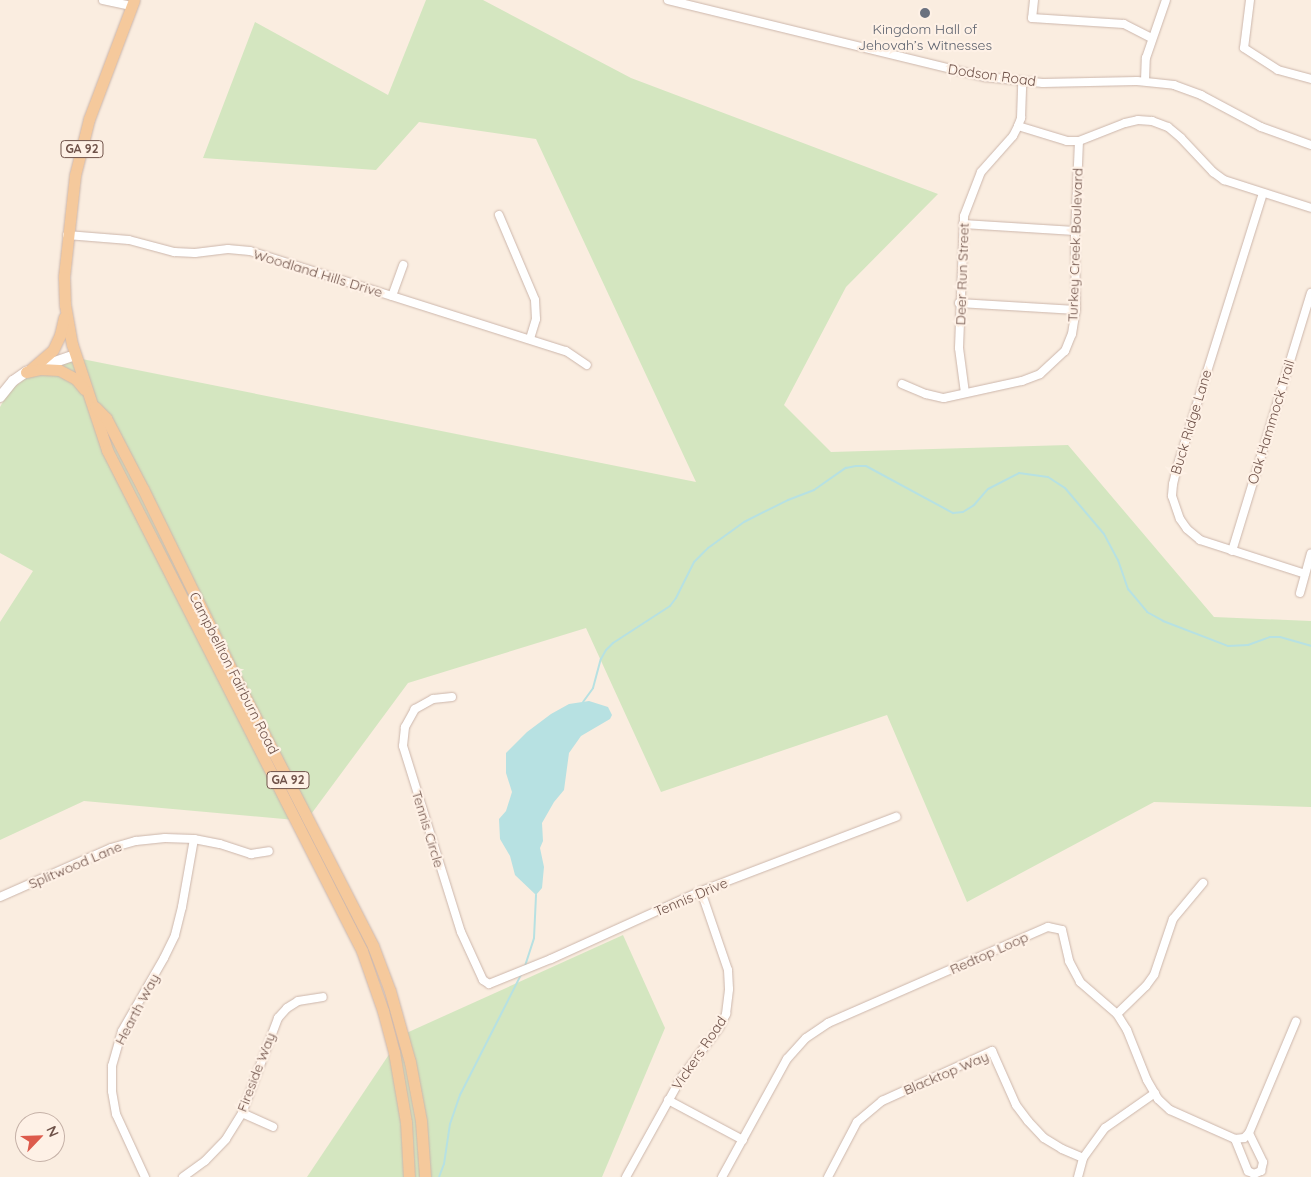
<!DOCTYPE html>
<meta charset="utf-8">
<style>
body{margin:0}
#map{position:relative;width:1311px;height:1177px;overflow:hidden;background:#faede0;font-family:Quicksand,sans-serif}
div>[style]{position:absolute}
.green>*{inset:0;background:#d4e6c0}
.water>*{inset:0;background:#b7e1e2}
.stream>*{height:2px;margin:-1px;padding:0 1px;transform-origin:1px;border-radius:1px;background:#b7e1e2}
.roads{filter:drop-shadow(0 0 1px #ccb6ab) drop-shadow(0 0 1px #ccb6ab)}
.minor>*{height:8px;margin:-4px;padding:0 4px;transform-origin:4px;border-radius:4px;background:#fff}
.secondary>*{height:10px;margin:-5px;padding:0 5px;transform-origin:5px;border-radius:5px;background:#fff}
.primary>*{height:11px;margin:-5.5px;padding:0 5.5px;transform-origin:5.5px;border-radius:5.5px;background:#f5c99c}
.dots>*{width:14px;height:14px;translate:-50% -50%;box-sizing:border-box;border:2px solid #fef1e6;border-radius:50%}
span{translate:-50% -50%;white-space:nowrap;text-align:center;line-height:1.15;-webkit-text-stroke:4.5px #fef1e6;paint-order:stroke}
.shield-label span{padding:1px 4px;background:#fef1e6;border:1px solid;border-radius:4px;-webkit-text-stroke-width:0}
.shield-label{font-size:12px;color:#6f5249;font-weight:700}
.worship-label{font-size:14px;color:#5b616d}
.street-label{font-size:14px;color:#6f5249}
.north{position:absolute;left:15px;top:1112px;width:50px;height:50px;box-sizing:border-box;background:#fef1e6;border:1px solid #c5b1a7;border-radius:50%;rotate:66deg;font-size:14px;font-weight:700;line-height:20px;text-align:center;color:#6f5249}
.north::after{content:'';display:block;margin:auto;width:18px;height:22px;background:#dd5b4c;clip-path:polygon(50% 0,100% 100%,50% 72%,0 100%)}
</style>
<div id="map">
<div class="green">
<div style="clip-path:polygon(426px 0,483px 0,631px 78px,938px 194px,846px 287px,784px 405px,831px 452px,1068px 445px,1214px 617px,1311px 621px,1311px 807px,1154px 802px,967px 902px,887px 715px,661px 792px,586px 628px,408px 683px,306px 821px,84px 801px,0 840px,0 622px,33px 571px,0 553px,0 407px,9px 391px,34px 372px,82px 359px,696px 482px,536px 139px,419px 122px,376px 170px,203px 158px,255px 22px,388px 95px)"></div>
<div style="clip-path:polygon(623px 935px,665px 1028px,602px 1177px,307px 1177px,402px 1035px)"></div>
</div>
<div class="water">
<div style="clip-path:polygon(589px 701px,608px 707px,612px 715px,610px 719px,581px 736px,569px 753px,564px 790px,554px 802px,542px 823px,543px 841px,540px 848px,544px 867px,542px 888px,536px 895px,515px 875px,510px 856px,500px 839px,499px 819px,506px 811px,512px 792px,506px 773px,506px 753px,527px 732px,551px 714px,569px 704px)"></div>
</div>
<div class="stream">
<div style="left:583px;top:702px;width:17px;rotate:-54deg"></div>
<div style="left:593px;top:688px;width:30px;rotate:-75deg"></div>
<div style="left:601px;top:659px;width:10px;rotate:-61deg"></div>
<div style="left:606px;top:650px;width:10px;rotate:-45deg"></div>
<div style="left:613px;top:643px;width:68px;rotate:-33deg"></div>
<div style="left:670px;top:606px;width:10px;rotate:-53deg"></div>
<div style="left:676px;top:598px;width:40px;rotate:-63.4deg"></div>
<div style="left:694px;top:562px;width:20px;rotate:-45deg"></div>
<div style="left:708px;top:548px;width:44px;rotate:-35.8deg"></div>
<div style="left:744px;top:522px;width:49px;rotate:-26.6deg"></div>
<div style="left:788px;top:500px;width:28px;rotate:-21deg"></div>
<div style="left:814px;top:490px;width:39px;rotate:-35deg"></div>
<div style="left:846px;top:468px;width:10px;rotate:-11deg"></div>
<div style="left:856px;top:466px;width:10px"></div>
<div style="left:866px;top:466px;width:99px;rotate:28.4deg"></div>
<div style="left:953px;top:513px;width:10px;rotate:-6deg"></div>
<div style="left:963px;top:512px;width:13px;rotate:-32deg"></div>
<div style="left:974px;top:505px;width:21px;rotate:-49deg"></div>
<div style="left:988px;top:489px;width:35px;rotate:-27deg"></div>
<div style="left:1019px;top:473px;width:29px;rotate:8deg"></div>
<div style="left:1048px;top:477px;width:20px;rotate:33deg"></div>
<div style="left:1065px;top:488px;width:60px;rotate:49.7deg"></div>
<div style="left:1104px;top:534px;width:30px;rotate:62deg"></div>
<div style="left:1118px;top:560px;width:31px;rotate:71deg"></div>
<div style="left:1128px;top:589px;width:30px;rotate:50deg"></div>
<div style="left:1147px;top:612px;width:18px;rotate:29deg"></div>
<div style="left:1163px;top:621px;width:70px;rotate:21deg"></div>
<div style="left:1228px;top:646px;width:20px;rotate:-3deg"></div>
<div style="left:1248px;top:645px;width:23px;rotate:-20deg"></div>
<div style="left:1270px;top:637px;width:10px"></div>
<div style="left:1280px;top:637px;width:32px;rotate:16deg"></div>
<div style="left:525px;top:966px;width:29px;rotate:-72deg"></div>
<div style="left:534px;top:938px;width:43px;rotate:-87.3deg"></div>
<div style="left:439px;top:1177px;width:14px;rotate:-69deg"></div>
<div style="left:444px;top:1164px;width:40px;rotate:-81.5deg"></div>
<div style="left:450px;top:1124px;width:31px;rotate:-71deg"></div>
<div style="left:460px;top:1095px;width:135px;rotate:-63.1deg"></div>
</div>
<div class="roads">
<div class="minor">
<div style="left:103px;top:0;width:30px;rotate:12deg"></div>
<div style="left:668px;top:0;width:326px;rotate:13.7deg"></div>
<div style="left:985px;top:77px;width:58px;rotate:5.9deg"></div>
<div style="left:1043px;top:83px;width:94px;rotate:-1.2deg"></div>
<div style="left:1137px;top:81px;width:37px;rotate:6deg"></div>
<div style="left:1174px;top:85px;width:29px;rotate:20deg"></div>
<div style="left:1201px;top:95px;width:68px;rotate:28.1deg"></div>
<div style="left:1261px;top:127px;width:53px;rotate:19.8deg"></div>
<div style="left:1034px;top:0;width:18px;rotate:96deg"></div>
<div style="left:1032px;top:18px;width:92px;rotate:3.7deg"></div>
<div style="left:1124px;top:24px;width:30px;rotate:27deg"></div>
<div style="left:1250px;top:0;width:48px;rotate:97.1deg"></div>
<div style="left:1244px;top:48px;width:40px;rotate:32.9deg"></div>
<div style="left:1278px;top:70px;width:34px;rotate:15deg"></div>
<div style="left:1145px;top:81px;width:23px;rotate:-88deg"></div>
<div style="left:1146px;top:58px;width:61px;rotate:-71deg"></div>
<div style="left:1018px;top:126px;width:51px;rotate:17deg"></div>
<div style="left:1067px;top:141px;width:12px"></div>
<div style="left:1079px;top:141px;width:49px;rotate:-21.4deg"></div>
<div style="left:1125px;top:123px;width:13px;rotate:-13deg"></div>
<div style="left:1138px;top:120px;width:14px;rotate:4deg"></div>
<div style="left:1152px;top:121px;width:17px;rotate:21deg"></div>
<div style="left:1168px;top:127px;width:17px;rotate:40deg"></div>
<div style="left:1181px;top:138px;width:47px;rotate:46.7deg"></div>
<div style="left:1213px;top:172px;width:14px;rotate:36deg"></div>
<div style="left:1224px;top:180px;width:91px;rotate:17.8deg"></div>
<div style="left:1263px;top:193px;width:287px;rotate:107.4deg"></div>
<div style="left:1177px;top:467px;width:17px;rotate:103deg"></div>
<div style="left:1173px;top:484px;width:12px;rotate:95deg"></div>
<div style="left:1172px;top:496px;width:24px;rotate:71deg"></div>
<div style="left:1180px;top:519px;width:12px;rotate:55deg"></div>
<div style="left:1187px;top:529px;width:17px;rotate:40deg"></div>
<div style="left:1200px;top:540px;width:110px;rotate:17.9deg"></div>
<div style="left:499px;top:215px;width:92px;rotate:67deg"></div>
<div style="left:535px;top:300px;width:19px;rotate:87deg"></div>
<div style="left:536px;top:319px;width:21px;rotate:107deg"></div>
<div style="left:963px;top:224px;width:112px;rotate:3.6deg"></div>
<div style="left:67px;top:235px;width:62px;rotate:4.6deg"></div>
<div style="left:129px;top:240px;width:47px;rotate:14.9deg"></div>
<div style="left:174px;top:252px;width:21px;rotate:3deg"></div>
<div style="left:195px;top:253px;width:33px;rotate:-7deg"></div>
<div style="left:228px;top:249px;width:22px;rotate:5deg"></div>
<div style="left:250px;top:251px;width:331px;rotate:17.6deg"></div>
<div style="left:566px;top:351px;width:25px;rotate:34deg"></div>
<div style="left:392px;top:296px;width:33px;rotate:-70deg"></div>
<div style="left:959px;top:303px;width:117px;rotate:3.4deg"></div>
<div style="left:902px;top:384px;width:26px;rotate:23deg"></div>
<div style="left:926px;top:394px;width:18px;rotate:13deg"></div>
<div style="left:944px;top:398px;width:80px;rotate:-12.3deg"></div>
<div style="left:1022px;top:381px;width:19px;rotate:-21deg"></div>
<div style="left:1040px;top:374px;width:34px;rotate:-43deg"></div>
<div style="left:1065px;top:351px;width:18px;rotate:-68deg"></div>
<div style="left:1072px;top:334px;width:24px;rotate:-81deg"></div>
<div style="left:1076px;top:310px;width:74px;rotate:-90.8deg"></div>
<div style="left:1075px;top:236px;width:95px;rotate:-87.6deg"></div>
<div style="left:965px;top:393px;width:45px;rotate:-97.6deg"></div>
<div style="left:959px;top:348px;width:132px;rotate:-87.8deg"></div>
<div style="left:964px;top:216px;width:47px;rotate:-68.9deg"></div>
<div style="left:981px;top:172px;width:48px;rotate:-48.4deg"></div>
<div style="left:1013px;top:136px;width:11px;rotate:-63deg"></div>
<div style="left:1018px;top:126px;width:9px;rotate:-69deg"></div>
<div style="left:1021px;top:118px;width:37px;rotate:-88deg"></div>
<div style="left:1232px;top:551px;width:270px;rotate:-73deg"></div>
<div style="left:1300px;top:593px;width:41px;rotate:-74.6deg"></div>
<div style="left:452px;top:697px;width:19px;rotate:174deg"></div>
<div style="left:433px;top:699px;width:21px;rotate:151deg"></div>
<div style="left:415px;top:709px;width:21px;rotate:119deg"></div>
<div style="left:405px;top:727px;width:19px;rotate:96deg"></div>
<div style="left:403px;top:746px;width:195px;rotate:72.7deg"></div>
<div style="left:461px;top:932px;width:53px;rotate:65.4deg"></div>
<div style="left:483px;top:980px;width:7px;rotate:34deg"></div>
<div style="left:489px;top:984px;width:67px;rotate:-22deg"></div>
<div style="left:551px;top:959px;width:165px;rotate:-24.4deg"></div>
<div style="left:701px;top:891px;width:209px;rotate:-20.8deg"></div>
<div style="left:0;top:897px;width:121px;rotate:-23.8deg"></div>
<div style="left:111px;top:848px;width:26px;rotate:-16deg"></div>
<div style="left:136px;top:841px;width:29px;rotate:-6deg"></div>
<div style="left:165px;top:838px;width:29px;rotate:2deg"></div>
<div style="left:194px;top:839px;width:26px;rotate:11deg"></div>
<div style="left:220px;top:844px;width:33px;rotate:18deg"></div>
<div style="left:251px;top:854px;width:18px;rotate:-9deg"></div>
<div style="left:1117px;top:1014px;width:40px;rotate:-44deg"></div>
<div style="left:1146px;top:986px;width:14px;rotate:-54deg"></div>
<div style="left:1154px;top:975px;width:59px;rotate:-71.3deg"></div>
<div style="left:1173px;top:919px;width:47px;rotate:-50.2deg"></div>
<div style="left:668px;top:1100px;width:85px;rotate:28.1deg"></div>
<div style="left:242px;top:1113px;width:34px;rotate:24deg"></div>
<div style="left:1235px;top:1139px;width:35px;rotate:68deg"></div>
<div style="left:1248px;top:1171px;width:7px;rotate:27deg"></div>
<div style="left:1254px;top:1174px;width:8px;rotate:-23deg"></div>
<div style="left:1261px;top:1171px;width:9px;rotate:-77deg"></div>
<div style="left:1263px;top:1162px;width:32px;rotate:-116deg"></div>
<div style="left:145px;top:1177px;width:69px;rotate:-114.7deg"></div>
<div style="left:116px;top:1114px;width:23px;rotate:-100deg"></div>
<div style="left:112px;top:1091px;width:25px;rotate:-90deg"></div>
<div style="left:112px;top:1066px;width:36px;rotate:-74deg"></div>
<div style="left:122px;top:1031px;width:84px;rotate:-60.1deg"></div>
<div style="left:164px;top:958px;width:25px;rotate:-64deg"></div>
<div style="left:175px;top:935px;width:29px;rotate:-76deg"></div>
<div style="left:182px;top:907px;width:69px;rotate:-80deg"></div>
<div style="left:183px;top:1177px;width:27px;rotate:-36deg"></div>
<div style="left:205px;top:1161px;width:30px;rotate:-46deg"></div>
<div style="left:226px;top:1139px;width:31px;rotate:-58deg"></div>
<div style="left:242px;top:1113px;width:102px;rotate:-69.2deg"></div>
<div style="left:278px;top:1018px;width:13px;rotate:-48deg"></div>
<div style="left:287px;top:1008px;width:13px;rotate:-32deg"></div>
<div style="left:298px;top:1001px;width:25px;rotate:-9deg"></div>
<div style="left:626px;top:1177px;width:113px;rotate:-60.9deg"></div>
<div style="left:681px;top:1078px;width:63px;rotate:-52.8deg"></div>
<div style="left:719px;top:1028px;width:16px;rotate:-63deg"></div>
<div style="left:726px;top:1014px;width:25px;rotate:-83deg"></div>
<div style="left:729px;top:989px;width:19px;rotate:-93deg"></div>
<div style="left:728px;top:970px;width:83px;rotate:-108.9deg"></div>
<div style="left:722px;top:1177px;width:135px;rotate:-61.2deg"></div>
<div style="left:787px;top:1059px;width:28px;rotate:-48deg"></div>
<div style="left:806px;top:1038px;width:27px;rotate:-34deg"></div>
<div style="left:828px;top:1023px;width:240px;rotate:-23.6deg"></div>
<div style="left:1048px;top:927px;width:14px;rotate:12deg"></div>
<div style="left:1062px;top:930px;width:32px;rotate:77deg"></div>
<div style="left:1069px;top:961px;width:24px;rotate:62deg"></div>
<div style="left:1080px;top:982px;width:49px;rotate:40.9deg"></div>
<div style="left:1117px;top:1014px;width:19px;rotate:58deg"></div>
<div style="left:1127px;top:1030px;width:54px;rotate:68.2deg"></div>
<div style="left:1147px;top:1080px;width:22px;rotate:60deg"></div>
<div style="left:1158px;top:1099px;width:16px;rotate:43deg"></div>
<div style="left:1170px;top:1110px;width:71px;rotate:24deg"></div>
<div style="left:1235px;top:1139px;width:9px;rotate:-6deg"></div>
<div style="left:1244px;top:1138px;width:7px;rotate:-45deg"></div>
<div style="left:1249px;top:1133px;width:121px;rotate:-67.2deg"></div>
<div style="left:828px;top:1177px;width:62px;rotate:-62.2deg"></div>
<div style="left:857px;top:1122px;width:33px;rotate:-40deg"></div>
<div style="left:882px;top:1101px;width:121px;rotate:-24.4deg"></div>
<div style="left:992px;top:1051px;width:59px;rotate:66deg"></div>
<div style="left:1016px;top:1105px;width:20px;rotate:53deg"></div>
<div style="left:1028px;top:1121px;width:23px;rotate:47deg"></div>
<div style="left:1044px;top:1138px;width:21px;rotate:31deg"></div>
<div style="left:1062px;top:1149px;width:23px;rotate:23deg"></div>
<div style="left:1078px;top:1177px;width:20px;rotate:-75deg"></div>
<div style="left:1083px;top:1158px;width:37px;rotate:-54deg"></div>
<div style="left:1105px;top:1128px;width:61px;rotate:-35deg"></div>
</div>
<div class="secondary">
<div style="left:0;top:397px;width:21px;rotate:-51deg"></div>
<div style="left:13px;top:381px;width:16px;rotate:-35deg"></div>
<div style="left:26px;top:372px;width:52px;rotate:-19.1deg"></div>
</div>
<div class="primary">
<div style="left:134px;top:0;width:127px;rotate:110.7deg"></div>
<div style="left:89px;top:119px;width:58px;rotate:104deg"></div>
<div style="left:75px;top:175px;width:103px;rotate:96.2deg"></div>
<div style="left:64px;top:277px;width:28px;rotate:88deg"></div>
<div style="left:65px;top:305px;width:40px;rotate:80deg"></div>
<div style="left:72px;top:344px;width:112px;rotate:71.7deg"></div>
<div style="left:107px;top:450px;width:562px;rotate:63.02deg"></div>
<div style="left:362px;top:951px;width:64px;rotate:70.7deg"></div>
<div style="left:383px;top:1011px;width:42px;rotate:75deg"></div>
<div style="left:394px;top:1052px;width:71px;rotate:80.3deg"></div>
<div style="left:406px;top:1122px;width:55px;rotate:86.9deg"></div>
<div style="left:30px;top:370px;width:30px;rotate:-41deg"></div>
<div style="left:53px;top:350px;width:17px;rotate:-65deg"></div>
<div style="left:60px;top:335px;width:18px;rotate:-77deg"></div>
<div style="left:26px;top:372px;width:14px;rotate:-12deg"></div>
<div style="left:40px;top:369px;width:19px;rotate:3deg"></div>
<div style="left:59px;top:370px;width:19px;rotate:28deg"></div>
<div style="left:76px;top:379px;width:13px;rotate:51deg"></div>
<div style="left:95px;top:407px;width:16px;rotate:45deg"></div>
<div style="left:106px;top:418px;width:80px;rotate:62.5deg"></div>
<div style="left:143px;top:489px;width:223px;rotate:63.9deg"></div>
<div style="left:241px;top:689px;width:289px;rotate:62.8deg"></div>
<div style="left:373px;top:946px;width:48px;rotate:69.3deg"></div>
<div style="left:390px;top:991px;width:74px;rotate:74.3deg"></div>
<div style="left:410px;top:1062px;width:60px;rotate:79.4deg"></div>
<div style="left:421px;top:1121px;width:56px;rotate:85.9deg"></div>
</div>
</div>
<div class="dots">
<div style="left:925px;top:13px;background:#6b7280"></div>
</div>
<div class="shield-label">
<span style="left:82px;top:149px">GA 92</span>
<span style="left:288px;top:780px">GA 92</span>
</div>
<div class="worship-label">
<span style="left:925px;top:37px">Kingdom Hall of<br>Jehovah’s Witnesses</span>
</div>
<div class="street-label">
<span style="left:992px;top:75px;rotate:8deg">Dodson Road</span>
<span style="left:1075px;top:245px;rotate:-88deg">Turkey Creek Boulevard</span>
<span style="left:318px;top:273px;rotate:17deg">Woodland Hills Drive</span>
<span style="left:962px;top:274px;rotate:-88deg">Deer Run Street</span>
<span style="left:1191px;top:422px;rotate:-73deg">Buck Ridge Lane</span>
<span style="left:1271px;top:422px;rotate:-73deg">Oak Hammock Trail</span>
<span style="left:234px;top:673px;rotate:63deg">Campbellton Fairburn Road</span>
<span style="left:428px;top:829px;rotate:73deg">Tennis Circle</span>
<span style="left:75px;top:865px;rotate:-23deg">Splitwood Lane</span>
<span style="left:691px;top:897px;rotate:-23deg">Tennis Drive</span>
<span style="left:989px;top:953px;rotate:-24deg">Redtop Loop</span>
<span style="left:137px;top:1009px;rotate:-62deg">Hearth Way</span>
<span style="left:699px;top:1053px;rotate:-56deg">Vickers Road</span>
<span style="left:256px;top:1072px;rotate:-69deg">Fireside Way</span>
<span style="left:946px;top:1073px;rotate:-23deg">Blacktop Way</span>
</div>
<div class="north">N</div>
</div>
